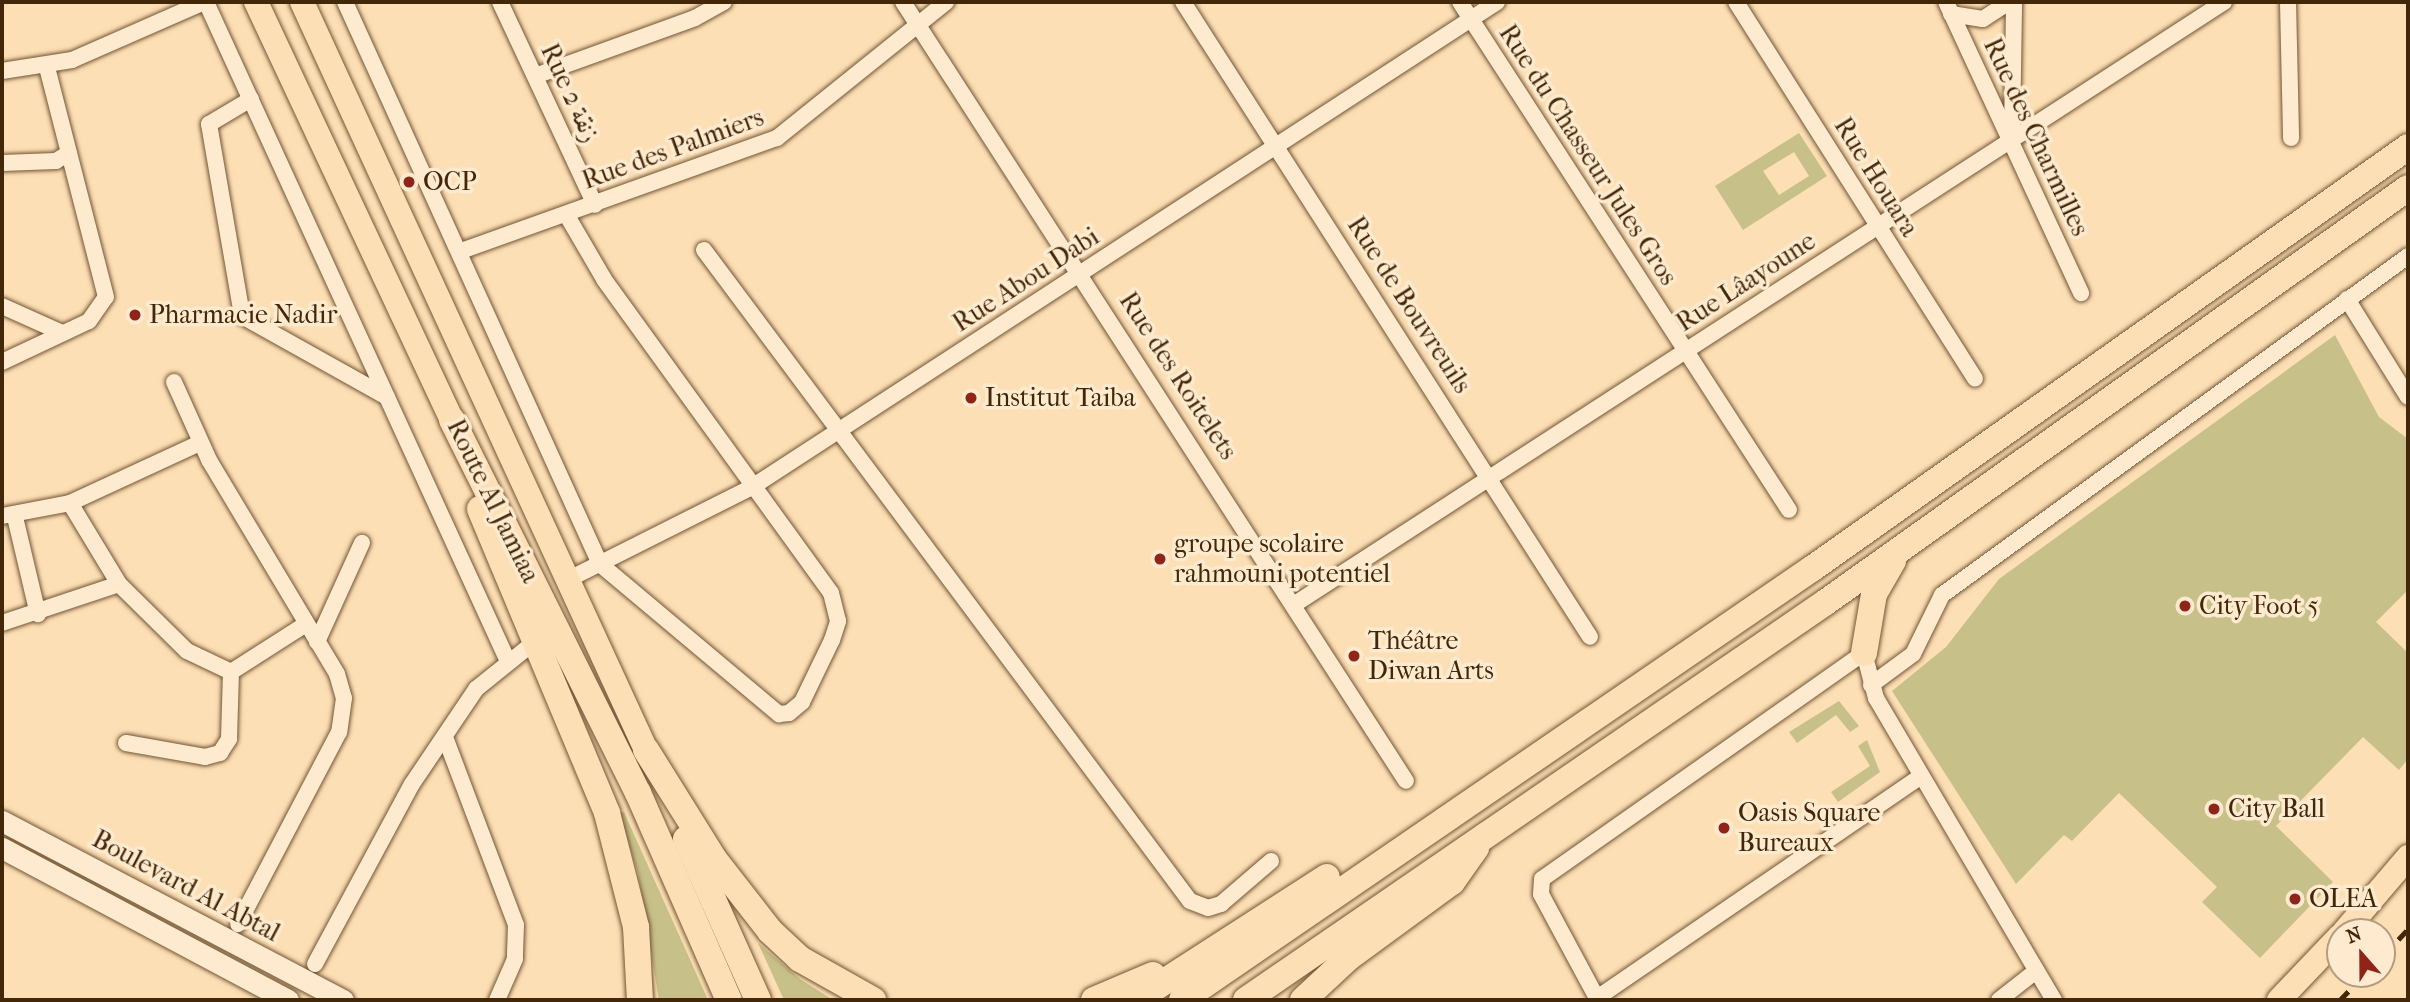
<!DOCTYPE html>
<meta charset="utf-8">
<style>
body{margin:0}
#map{position:relative;width:2410px;height:1002px;overflow:hidden;background:#fddfb5;font-family:"IM FELL French Canon",Amiri,serif}
div>[style]{position:absolute}
.green>*{inset:0;background:#c7c088}
.roads{filter:drop-shadow(0 0 2px #725534) drop-shadow(0 0 2px #725534)}
.minor>*{height:16px;margin:-8px;padding:0 8px;transform-origin:8px;border-radius:8px;background:#feeacf}
.secondary>*{height:21px;margin:-10.5px;padding:0 10.5px;transform-origin:10.5px;border-radius:10.5px;background:#feeacf}
.primary>*{height:24px;margin:-12px;padding:0 12px;transform-origin:12px;border-radius:12px;background:#fddfb5}
.trunk>*{height:26px;margin:-13px;padding:0 13px;transform-origin:13px;border-radius:13px;background:#fddfb5}
.rail>*{height:5px;margin-top:-2.5px;transform-origin:0;background:repeating-linear-gradient(90deg,#432709 0 12px,transparent 0 24px)}
.dots>*{width:19px;height:19px;translate:-50% -50%;box-sizing:border-box;border:4px solid #feeacf;border-radius:50%}
span{translate:-50% -50%;white-space:nowrap;text-align:center;line-height:1.15;-webkit-text-stroke:7px #feeacf;paint-order:stroke}
.street-label{font-size:26px;color:#432709}
.poi-label{font-size:26px;color:#432709}
.left{translate:0 -50%;text-align:left}
.frame{position:absolute;inset:0;border:4px solid #432709;pointer-events:none}
.north{position:absolute;left:2326px;top:918px;width:70px;height:70px;box-sizing:border-box;background:#feeacf;border:2px solid #b39c80;border-radius:50%;rotate:339deg;font-size:19px;font-weight:700;line-height:28px;text-align:center;color:#432709}
.north::after{content:'';display:block;margin:auto;width:24px;height:32px;background:#8f2418;clip-path:polygon(50% 0,100% 100%,50% 72%,0 100%)}
</style>
<div id="map">
<div class="green">
<div style="clip-path:polygon(evenodd,1799px 133px,1827px 176px,1743px 230px,1715px 186px,1799px 133px,1794px 152px,1809px 176px,1779px 195px,1763px 171px,1794px 152px)"></div>
<div style="clip-path:polygon(2335px 335px,2379px 417px,2408px 439px,2408px 590px,2376px 622px,2408px 653px,2408px 759px,2399px 770px,2363px 737px,2276px 826px,2333px 882px,2260px 958px,2202px 902px,2217px 887px,2119px 793px,2072px 841px,2064px 835px,2016px 884px,1892px 691px,1946px 647px,1999px 579px)"></div>
<div style="clip-path:polygon(1839px 701px,1859px 726px,1850px 732px,1836px 715px,1797px 743px,1789px 732px)"></div>
<div style="clip-path:polygon(1867px 740px,1880px 772px,1838px 802px,1831px 792px,1870px 766px,1858px 746px)"></div>
<div style="clip-path:polygon(624px 812px,708px 1000px,659px 1000px,638px 873px,619px 813px)"></div>
<div style="clip-path:polygon(758px 943px,800px 979px,833px 1000px,784px 1000px)"></div>
</div>
<div class="roads">
<div class="minor">
<div style="left:206px;top:2px;width:723px;rotate:65.39deg"></div>
<div style="left:345px;top:2px;width:617px;rotate:65.59deg"></div>
<div style="left:600px;top:564px;width:234px;rotate:40deg"></div>
<div style="left:779px;top:714px;width:10px;rotate:-6deg"></div>
<div style="left:789px;top:713px;width:17px;rotate:-40deg"></div>
<div style="left:802px;top:702px;width:69px;rotate:-64.2deg"></div>
<div style="left:832px;top:640px;width:20px;rotate:-72deg"></div>
<div style="left:838px;top:621px;width:29px;rotate:-104deg"></div>
<div style="left:831px;top:593px;width:387px;rotate:-125.9deg"></div>
<div style="left:604px;top:279px;width:75px;rotate:-120.3deg"></div>
<div style="left:500px;top:2px;width:224px;rotate:64.9deg"></div>
<div style="left:903px;top:2px;width:927px;rotate:57.15deg"></div>
<div style="left:1183px;top:2px;width:754px;rotate:57.34deg"></div>
<div style="left:1460px;top:2px;width:605px;rotate:57.07deg"></div>
<div style="left:1736px;top:2px;width:446px;rotate:57.6deg"></div>
<div style="left:1946px;top:2px;width:321px;rotate:65.1deg"></div>
<div style="left:2288px;top:2px;width:136px;rotate:88.7deg"></div>
<div style="left:1951px;top:14px;width:32px;rotate:9deg"></div>
<div style="left:1983px;top:19px;width:31px;rotate:-33deg"></div>
<div style="left:2px;top:71px;width:71px;rotate:-8.9deg"></div>
<div style="left:72px;top:60px;width:144px;rotate:-23.7deg"></div>
<div style="left:535px;top:76px;width:170px;rotate:-19.9deg"></div>
<div style="left:695px;top:18px;width:33px;rotate:-29deg"></div>
<div style="left:251px;top:99px;width:49px;rotate:149.2deg"></div>
<div style="left:209px;top:124px;width:195px;rotate:80.2deg"></div>
<div style="left:242px;top:316px;width:166px;rotate:29.2deg"></div>
<div style="left:2012px;top:134px;width:132px;rotate:-89.1deg"></div>
<div style="left:2px;top:163px;width:54px;rotate:-2.1deg"></div>
<div style="left:56px;top:161px;width:15px;rotate:-32deg"></div>
<div style="left:704px;top:250px;width:812px;rotate:53.26deg"></div>
<div style="left:1190px;top:901px;width:19px;rotate:21deg"></div>
<div style="left:1208px;top:908px;width:14px;rotate:-17deg"></div>
<div style="left:1221px;top:904px;width:66px;rotate:-40.7deg"></div>
<div style="left:461px;top:251px;width:336px;rotate:-19.7deg"></div>
<div style="left:777px;top:138px;width:217px;rotate:-38.8deg"></div>
<div style="left:2347px;top:299px;width:115px;rotate:58.1deg"></div>
<div style="left:2px;top:306px;width:66px;rotate:24.2deg"></div>
<div style="left:2px;top:362px;width:96px;rotate:-25.2deg"></div>
<div style="left:89px;top:321px;width:29px;rotate:-55deg"></div>
<div style="left:106px;top:297px;width:236px;rotate:-104.4deg"></div>
<div style="left:174px;top:382px;width:85px;rotate:65.8deg"></div>
<div style="left:209px;top:460px;width:249px;rotate:59.1deg"></div>
<div style="left:337px;top:674px;width:25px;rotate:74deg"></div>
<div style="left:344px;top:698px;width:34px;rotate:98deg"></div>
<div style="left:339px;top:732px;width:217px;rotate:117.7deg"></div>
<div style="left:70px;top:503px;width:95px;rotate:58.8deg"></div>
<div style="left:119px;top:584px;width:95px;rotate:44.6deg"></div>
<div style="left:187px;top:651px;width:49px;rotate:25.5deg"></div>
<div style="left:231px;top:672px;width:89px;rotate:-32.6deg"></div>
<div style="left:2px;top:516px;width:69px;rotate:-10.8deg"></div>
<div style="left:70px;top:503px;width:143px;rotate:-24.8deg"></div>
<div style="left:15px;top:517px;width:100px;rotate:76.7deg"></div>
<div style="left:569px;top:579px;width:205px;rotate:-26.7deg"></div>
<div style="left:752px;top:487px;width:889px;rotate:-33.06deg"></div>
<div style="left:1295px;top:604px;width:1107px;rotate:-32.94deg"></div>
<div style="left:2px;top:623px;width:123px;rotate:-18.4deg"></div>
<div style="left:317px;top:642px;width:109px;rotate:-65.6deg"></div>
<div style="left:1871px;top:685px;width:52px;rotate:-36.4deg"></div>
<div style="left:1913px;top:654px;width:66px;rotate:-63.8deg"></div>
<div style="left:1942px;top:595px;width:576px;rotate:-36.03deg"></div>
<div style="left:445px;top:737px;width:201px;rotate:69.3deg"></div>
<div style="left:516px;top:925px;width:34px;rotate:92deg"></div>
<div style="left:515px;top:959px;width:45px;rotate:113.7deg"></div>
<div style="left:126px;top:743px;width:80px;rotate:10deg"></div>
<div style="left:205px;top:757px;width:16px;rotate:-15deg"></div>
<div style="left:220px;top:753px;width:17px;rotate:-57deg"></div>
<div style="left:229px;top:739px;width:67px;rotate:-88.3deg"></div>
<div style="left:315px;top:964px;width:204px;rotate:-61.7deg"></div>
<div style="left:412px;top:784px;width:115px;rotate:-56deg"></div>
<div style="left:476px;top:689px;width:72px;rotate:-38.8deg"></div>
<div style="left:1597px;top:998px;width:391px;rotate:-34.4deg"></div>
<div style="left:1598px;top:1000px;width:120px;rotate:-118.3deg"></div>
<div style="left:1541px;top:894px;width:15px;rotate:-86deg"></div>
<div style="left:1542px;top:879px;width:393px;rotate:-35.1deg"></div>
<div style="left:1864px;top:653px;width:47px;rotate:75.1deg"></div>
<div style="left:1876px;top:698px;width:351px;rotate:59.5deg"></div>
<div style="left:1999px;top:1000px;width:47px;rotate:-38.1deg"></div>
</div>
<div class="secondary">
<div style="left:2px;top:821px;width:385px;rotate:27.7deg"></div>
<div style="left:2px;top:848px;width:324px;rotate:28deg"></div>
</div>
<div class="primary">
<div style="left:256px;top:2px;width:462px;rotate:64.9deg"></div>
<div style="left:302px;top:2px;width:823px;rotate:65.3deg"></div>
<div style="left:2344px;top:932px;width:99px;rotate:-49.5deg"></div>
<div style="left:2279px;top:1000px;width:88px;rotate:-46.4deg"></div>
</div>
<div class="trunk">
<div style="left:452px;top:420px;width:417px;rotate:63.5deg"></div>
<div style="left:638px;top:793px;width:226px;rotate:66.3deg"></div>
<div style="left:480px;top:509px;width:329px;rotate:67.3deg"></div>
<div style="left:607px;top:813px;width:118px;rotate:75.7deg"></div>
<div style="left:636px;top:927px;width:73px;rotate:86.9deg"></div>
<div style="left:1864px;top:653px;width:60px;rotate:-80.4deg"></div>
<div style="left:1874px;top:594px;width:38px;rotate:-60deg"></div>
<div style="left:646px;top:750px;width:128px;rotate:58deg"></div>
<div style="left:714px;top:859px;width:91px;rotate:52.1deg"></div>
<div style="left:770px;top:931px;width:41px;rotate:43deg"></div>
<div style="left:800px;top:959px;width:84px;rotate:29.3deg"></div>
<div style="left:686px;top:839px;width:176px;rotate:65.9deg"></div>
<div style="left:1094px;top:1000px;width:64px;rotate:-23deg"></div>
<div style="left:1136px;top:1000px;width:227px;rotate:-32.8deg"></div>
<div style="left:1182px;top:1000px;width:765px;rotate:-34.4deg"></div>
<div style="left:1813px;top:568px;width:729px;rotate:-35.28deg"></div>
<div style="left:1246px;top:1000px;width:703px;rotate:-34.46deg"></div>
<div style="left:1826px;top:602px;width:714px;rotate:-35.43deg"></div>
<div style="left:1303px;top:1000px;width:62px;rotate:-43deg"></div>
<div style="left:1348px;top:958px;width:129px;rotate:-36.2deg"></div>
<div style="left:1452px;top:882px;width:42px;rotate:-54.8deg"></div>
</div>
</div>
<div class="rail">
<div style="left:2382px;top:957px;width:38px;rotate:-47deg"></div>
<div style="left:2340px;top:1000px;width:36px;rotate:-46deg"></div>
</div>
<div class="dots">
<div style="left:409px;top:182px;background:#8f2418"></div>
<div style="left:135px;top:315px;background:#8f2418"></div>
<div style="left:971px;top:398px;background:#8f2418"></div>
<div style="left:1160px;top:559px;background:#8f2418"></div>
<div style="left:2185px;top:606px;background:#8f2418"></div>
<div style="left:1354px;top:656px;background:#8f2418"></div>
<div style="left:2214px;top:809px;background:#8f2418"></div>
<div style="left:1724px;top:828px;background:#8f2418"></div>
<div style="left:2295px;top:899px;background:#8f2418"></div>
</div>
<div class="street-label">
<span style="left:570px;top:93px;rotate:65deg">Rue 2 زنقة</span>
<span style="left:2036px;top:137px;rotate:65deg">Rue des Charmilles</span>
<span style="left:673px;top:149px;rotate:-20deg">Rue des Palmiers</span>
<span style="left:1588px;top:155px;rotate:57deg">Rue du Chasseur Jules Gros</span>
<span style="left:1876px;top:177px;rotate:58deg">Rue Houara</span>
<span style="left:1026px;top:280px;rotate:-33deg">Rue Abou Dabi</span>
<span style="left:1746px;top:282px;rotate:-33deg">Rue Lâayoune</span>
<span style="left:1409px;top:305px;rotate:57deg">Rue de Bouvreuils</span>
<span style="left:1178px;top:376px;rotate:57deg">Rue des Roitelets</span>
<span style="left:493px;top:501px;rotate:64deg">Route Al Jamiaa</span>
<span style="left:186px;top:886px;rotate:28deg">Boulevard Al Abtal</span>
</div>
<div class="poi-label">
<span class="left" style="left:423px;top:182px">OCP</span>
<span class="left" style="left:149px;top:315px">Pharmacie Nadir</span>
<span class="left" style="left:985px;top:398px">Institut Taiba</span>
<span class="left" style="left:1174px;top:559px">groupe scolaire<br>rahmouni potentiel</span>
<span class="left" style="left:2199px;top:606px">City Foot 5</span>
<span class="left" style="left:1368px;top:656px">Théâtre<br>Diwan Arts</span>
<span class="left" style="left:2228px;top:809px">City Ball</span>
<span class="left" style="left:1738px;top:828px">Oasis Square<br>Bureaux</span>
<span class="left" style="left:2309px;top:899px">OLEA</span>
</div>
<div class="frame"></div>
<div class="north">N</div>
</div>
